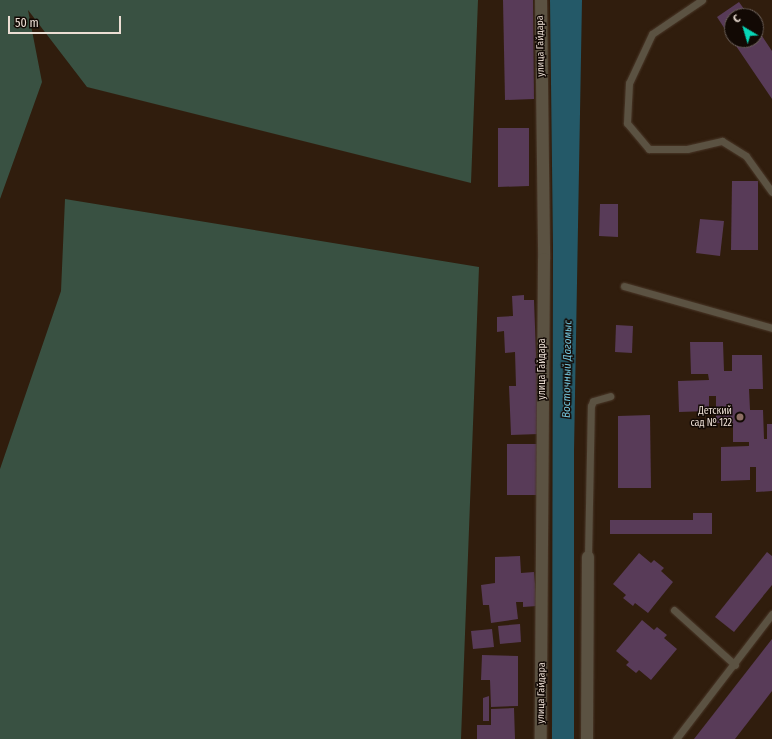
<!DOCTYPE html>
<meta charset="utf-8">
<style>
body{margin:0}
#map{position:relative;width:772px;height:739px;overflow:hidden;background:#301d0d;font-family:"Fira Sans Condensed",sans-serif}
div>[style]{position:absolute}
.green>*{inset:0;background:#395142}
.water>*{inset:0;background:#245968}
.building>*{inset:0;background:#583b58}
.roads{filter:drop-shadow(0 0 1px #4a3829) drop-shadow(0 0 1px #4a3829)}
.lane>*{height:7px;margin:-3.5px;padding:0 3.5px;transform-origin:3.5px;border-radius:3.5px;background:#5b5242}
.street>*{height:12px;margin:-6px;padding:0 6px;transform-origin:6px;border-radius:6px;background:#5b5242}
.dots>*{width:11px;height:11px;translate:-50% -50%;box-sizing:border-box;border:2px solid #120904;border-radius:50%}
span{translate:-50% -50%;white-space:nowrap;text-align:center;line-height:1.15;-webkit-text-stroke:3px #120904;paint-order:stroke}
.street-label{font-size:10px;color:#ecded4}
.poi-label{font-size:10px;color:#ecded4}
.right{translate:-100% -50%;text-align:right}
.water-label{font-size:11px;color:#78cee7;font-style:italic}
.north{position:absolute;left:724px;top:8px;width:40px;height:40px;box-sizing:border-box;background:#120904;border:1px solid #695e57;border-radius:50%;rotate:322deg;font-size:11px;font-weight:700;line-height:16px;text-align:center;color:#ecded4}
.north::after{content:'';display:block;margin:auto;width:14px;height:18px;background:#07d5b6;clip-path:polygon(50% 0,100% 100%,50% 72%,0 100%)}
.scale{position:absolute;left:8px;top:16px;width:113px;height:18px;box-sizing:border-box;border:2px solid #ecded4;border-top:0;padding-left:5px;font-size:12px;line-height:14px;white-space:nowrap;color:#ecded4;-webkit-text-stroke:3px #120904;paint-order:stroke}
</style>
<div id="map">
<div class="green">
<div style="clip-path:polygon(0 0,478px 0,471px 183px,87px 87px,28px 10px,42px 82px,0 199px)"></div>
<div style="clip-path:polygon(65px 199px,479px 267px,461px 739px,0 739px,0 469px,61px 291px)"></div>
</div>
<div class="water">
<div style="clip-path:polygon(550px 0,582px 0,574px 452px,574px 739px,552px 739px,553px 247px)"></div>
</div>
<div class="building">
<div style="clip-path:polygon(503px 0,533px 0,534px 99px,505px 100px)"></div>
<div style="clip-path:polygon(739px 2px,749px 16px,732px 16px,732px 40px,717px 17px)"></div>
<div style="clip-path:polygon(756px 27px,772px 51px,772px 99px,732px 40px,756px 40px)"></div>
<div style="clip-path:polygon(498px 128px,529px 128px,529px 186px,498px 187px)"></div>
<div style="clip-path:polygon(732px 181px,758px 181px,758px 250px,731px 250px)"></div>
<div style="clip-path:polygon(600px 204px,618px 204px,618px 237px,599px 236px)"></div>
<div style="clip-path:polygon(700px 219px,724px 221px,720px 256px,696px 253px)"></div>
<div style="clip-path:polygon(524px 295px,524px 300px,534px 300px,539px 434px,511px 435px,509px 386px,516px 386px,515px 352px,505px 353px,504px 331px,497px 332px,497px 317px,513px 316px,512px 296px)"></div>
<div style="clip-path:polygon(616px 325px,633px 326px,632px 353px,615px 352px)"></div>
<div style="clip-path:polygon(690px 342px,723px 342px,724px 371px,732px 371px,732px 355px,762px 355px,763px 389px,749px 389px,750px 410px,763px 410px,764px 439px,767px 439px,767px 424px,772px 424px,772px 491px,756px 492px,756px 467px,750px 467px,750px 480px,721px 481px,721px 447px,749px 446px,749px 442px,733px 442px,733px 423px,716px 423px,716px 396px,709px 396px,709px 411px,679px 412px,678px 381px,709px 380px,708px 374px,691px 374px)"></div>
<div style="clip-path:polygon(650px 415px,651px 488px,618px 488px,618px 416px)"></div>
<div style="clip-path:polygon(507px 444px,541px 444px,541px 495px,507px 495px)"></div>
<div style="clip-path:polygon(693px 513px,712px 513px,712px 534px,610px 534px,610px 520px,693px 520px)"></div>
<div style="clip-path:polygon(767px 552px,772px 556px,772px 585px,734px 632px,715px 617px)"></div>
<div style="clip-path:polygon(639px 553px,651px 563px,654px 560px,664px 568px,661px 571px,673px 582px,648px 613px,635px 603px,633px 606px,623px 598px,626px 595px,613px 584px)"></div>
<div style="clip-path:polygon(520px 556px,521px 573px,534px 572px,537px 606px,523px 607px,523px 602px,516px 602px,518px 619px,491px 623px,489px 605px,483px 605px,481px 585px,495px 583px,495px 557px)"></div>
<div style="clip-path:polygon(642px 620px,654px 630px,657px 627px,667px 635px,664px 638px,677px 649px,651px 680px,639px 670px,636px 673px,626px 665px,629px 662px,616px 651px)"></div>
<div style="clip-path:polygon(520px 624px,521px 642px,500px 644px,498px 626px)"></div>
<div style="clip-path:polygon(492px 629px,494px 647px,473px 649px,471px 631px)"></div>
<div style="clip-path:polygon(772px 639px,772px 691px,735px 739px,694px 739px)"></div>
<div style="clip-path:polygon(482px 655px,518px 656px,518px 706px,491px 707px,490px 680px,481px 680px)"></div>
<div style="clip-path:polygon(489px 696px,489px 721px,483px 721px,483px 698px)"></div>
<div style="clip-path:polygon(514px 708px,515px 739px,477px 739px,477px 725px,491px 725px,491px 709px)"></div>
</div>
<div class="roads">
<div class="lane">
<div style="left:702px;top:0;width:60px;rotate:145.8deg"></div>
<div style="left:652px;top:34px;width:54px;rotate:115.1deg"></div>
<div style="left:629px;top:83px;width:40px;rotate:92.9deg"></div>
<div style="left:627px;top:123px;width:34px;rotate:50deg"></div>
<div style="left:649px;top:149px;width:38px"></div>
<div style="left:687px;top:149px;width:36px;rotate:-13deg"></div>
<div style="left:722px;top:141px;width:28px;rotate:32deg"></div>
<div style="left:746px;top:156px;width:44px;rotate:54.2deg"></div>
<div style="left:624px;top:286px;width:154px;rotate:15.8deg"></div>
<div style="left:588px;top:557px;width:151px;rotate:-88.9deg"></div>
<div style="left:591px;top:406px;width:5px;rotate:-68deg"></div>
<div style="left:593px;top:401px;width:18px;rotate:-16deg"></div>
<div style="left:674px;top:610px;width:82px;rotate:42deg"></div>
<div style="left:676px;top:739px;width:158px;rotate:-52.5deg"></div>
</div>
<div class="street">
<div style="left:541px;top:0;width:259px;rotate:89.3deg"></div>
<div style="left:544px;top:259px;width:480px;rotate:90.4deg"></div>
<div style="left:587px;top:739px;width:182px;rotate:-89.7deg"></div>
</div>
</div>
<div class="dots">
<div style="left:740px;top:417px;background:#8d6e63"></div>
</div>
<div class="street-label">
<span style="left:541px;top:46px;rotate:-91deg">улица Гайдара</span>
<span style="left:543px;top:369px;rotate:-90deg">улица Гайдара</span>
<span style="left:542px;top:693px;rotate:-89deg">улица Гайдара</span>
</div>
<div class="poi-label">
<span class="right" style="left:732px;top:417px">Детский<br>сад № 122</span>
</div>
<div class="water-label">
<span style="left:568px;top:369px;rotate:-89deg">Восточный Дагомыс</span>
</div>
<div class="north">С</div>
<div class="scale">50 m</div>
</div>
